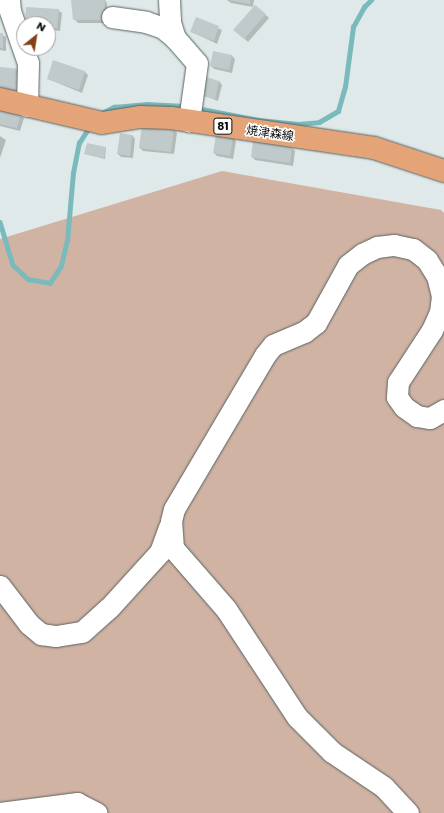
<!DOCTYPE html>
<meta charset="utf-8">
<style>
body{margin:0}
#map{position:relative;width:444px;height:813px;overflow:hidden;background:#e0e9e9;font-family:Poppins,"Noto Sans JP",sans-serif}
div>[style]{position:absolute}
.green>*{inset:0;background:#d0b3a3}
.shadow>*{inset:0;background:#0003}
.stream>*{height:4.5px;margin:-2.25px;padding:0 2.25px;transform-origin:2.25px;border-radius:2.25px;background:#7bbabc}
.building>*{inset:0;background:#c1caca}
.roads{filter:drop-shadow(0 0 1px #596161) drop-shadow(0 0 1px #596161)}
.minor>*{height:21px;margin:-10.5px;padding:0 10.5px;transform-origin:10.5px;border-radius:10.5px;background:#fff}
.major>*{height:22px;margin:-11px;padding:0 11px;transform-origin:11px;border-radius:11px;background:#e5a477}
span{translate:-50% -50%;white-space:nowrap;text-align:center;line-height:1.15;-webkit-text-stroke:3px #fff;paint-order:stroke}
.shield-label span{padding:1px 3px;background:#fff;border:1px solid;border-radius:3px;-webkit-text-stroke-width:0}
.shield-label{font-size:11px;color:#0a0d0d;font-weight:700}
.street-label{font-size:12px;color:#0a0d0d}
.north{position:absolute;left:16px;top:16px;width:40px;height:40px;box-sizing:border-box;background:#fff;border:1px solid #9d9e9e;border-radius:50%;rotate:30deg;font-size:11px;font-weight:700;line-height:16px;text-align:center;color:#0a0d0d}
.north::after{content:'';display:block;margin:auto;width:14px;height:18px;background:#844015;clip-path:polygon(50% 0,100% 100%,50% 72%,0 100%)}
</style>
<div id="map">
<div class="green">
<div style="clip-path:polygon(222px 171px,441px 210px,444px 213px,444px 813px,0 813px,0 239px)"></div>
</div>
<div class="shadow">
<div style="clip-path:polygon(72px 0,105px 0,107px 3px,107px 23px,78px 23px,74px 19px)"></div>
<div style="clip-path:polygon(227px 0,254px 0,253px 7px,231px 3px)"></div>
<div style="clip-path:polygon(256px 6px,269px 18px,248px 42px,238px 33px)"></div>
<div style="clip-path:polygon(58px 10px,62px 13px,60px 31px,48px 30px,48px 24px)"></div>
<div style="clip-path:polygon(197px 19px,222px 30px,217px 44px,192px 32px)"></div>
<div style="clip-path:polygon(0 34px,6px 37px,6px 51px,0 50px)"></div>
<div style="clip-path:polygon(232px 56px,235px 59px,232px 73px,214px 69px,211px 66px)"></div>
<div style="clip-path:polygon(85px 72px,88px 75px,82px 93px,48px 79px)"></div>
<div style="clip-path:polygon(219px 81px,222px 85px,218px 101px,200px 94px)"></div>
<div style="clip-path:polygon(0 109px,24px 118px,20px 131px,0 126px)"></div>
<div style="clip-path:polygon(174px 129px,177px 133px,174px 154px,143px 151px,140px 148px)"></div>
<div style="clip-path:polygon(132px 135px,135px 139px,133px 158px,121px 157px,118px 154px)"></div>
<div style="clip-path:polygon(0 136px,6px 140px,0 158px)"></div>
<div style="clip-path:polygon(233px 138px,236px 141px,233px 159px,217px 156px,214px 153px)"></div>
<div style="clip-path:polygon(254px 142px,292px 148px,295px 151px,293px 166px,255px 160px,252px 157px)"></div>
<div style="clip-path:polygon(106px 148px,105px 159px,85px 154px)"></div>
</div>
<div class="stream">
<div style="left:197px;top:108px;width:62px;rotate:11.1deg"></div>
<div style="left:258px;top:120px;width:40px;rotate:5.7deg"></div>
<div style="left:298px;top:124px;width:21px;rotate:-5deg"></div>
<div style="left:319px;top:122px;width:22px;rotate:-30deg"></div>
<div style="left:338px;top:111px;width:25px;rotate:-74deg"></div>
<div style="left:345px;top:87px;width:61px;rotate:-82.4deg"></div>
<div style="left:353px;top:27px;width:23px;rotate:-61deg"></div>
<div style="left:364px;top:7px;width:10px;rotate:-45deg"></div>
<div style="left:100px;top:114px;width:16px;rotate:-27deg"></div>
<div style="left:114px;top:107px;width:33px;rotate:-5deg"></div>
<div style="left:147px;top:104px;width:38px;rotate:3deg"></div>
<div style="left:0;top:222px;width:45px;rotate:73.2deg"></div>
<div style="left:13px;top:265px;width:21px;rotate:43deg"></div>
<div style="left:28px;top:279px;width:22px;rotate:10deg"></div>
<div style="left:50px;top:283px;width:20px;rotate:-57deg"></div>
<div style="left:61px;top:266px;width:26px;rotate:-77deg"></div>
<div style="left:67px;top:241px;width:68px;rotate:-85deg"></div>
<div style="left:73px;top:173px;width:31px;rotate:-79deg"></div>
<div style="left:79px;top:143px;width:20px;rotate:-57deg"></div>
</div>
<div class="building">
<div style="clip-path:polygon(71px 0,105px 0,104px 20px,73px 20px)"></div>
<div style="clip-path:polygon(229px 0,250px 0,250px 4px)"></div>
<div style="clip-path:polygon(255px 5px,266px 14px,244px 39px,233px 30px)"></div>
<div style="clip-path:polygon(26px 7px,59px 9px,57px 28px,48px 28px,48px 24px,25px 24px)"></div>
<div style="clip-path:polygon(196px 17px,219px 26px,214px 41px,190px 32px)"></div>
<div style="clip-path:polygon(0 33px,3px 33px,3px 48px,0 48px)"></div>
<div style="clip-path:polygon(213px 51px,232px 55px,229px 70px,210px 66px)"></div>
<div style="clip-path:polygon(53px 60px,85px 71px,79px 90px,47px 79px)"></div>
<div style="clip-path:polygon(0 67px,20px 69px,16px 94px,0 92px)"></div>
<div style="clip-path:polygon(203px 76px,219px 81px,215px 99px,198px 95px)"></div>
<div style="clip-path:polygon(0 108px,21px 113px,17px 128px,0 124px)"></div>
<div style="clip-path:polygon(142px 125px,174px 128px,171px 152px,139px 148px)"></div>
<div style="clip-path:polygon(120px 133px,132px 135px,130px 156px,117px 154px)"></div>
<div style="clip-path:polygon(216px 134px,233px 137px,230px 156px,213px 153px)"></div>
<div style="clip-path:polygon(253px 141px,292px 147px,290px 163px,251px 157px)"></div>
<div style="clip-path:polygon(87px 143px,106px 147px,104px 158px,84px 154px)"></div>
</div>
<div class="roads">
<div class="minor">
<div style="left:9px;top:0;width:11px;rotate:85deg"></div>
<div style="left:10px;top:11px;width:55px;rotate:70.9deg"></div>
<div style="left:28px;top:63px;width:43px;rotate:91.3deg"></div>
<div style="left:169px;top:0;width:22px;rotate:87deg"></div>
<div style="left:170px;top:22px;width:17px;rotate:73deg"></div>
<div style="left:175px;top:38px;width:33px;rotate:49deg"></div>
<div style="left:197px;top:63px;width:59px;rotate:97.9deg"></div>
<div style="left:112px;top:17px;width:34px;rotate:8deg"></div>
<div style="left:146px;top:22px;width:18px;rotate:19deg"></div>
<div style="left:163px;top:28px;width:16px;rotate:40deg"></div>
<div style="left:0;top:586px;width:48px;rotate:52.7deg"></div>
<div style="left:29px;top:624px;width:16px;rotate:40deg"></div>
<div style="left:41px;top:634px;width:15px;rotate:8deg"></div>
<div style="left:56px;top:636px;width:26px;rotate:-9deg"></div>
<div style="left:82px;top:632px;width:36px;rotate:-42deg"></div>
<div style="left:109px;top:608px;width:76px;rotate:-47.7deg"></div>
<div style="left:160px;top:552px;width:27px;rotate:-70deg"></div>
<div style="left:0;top:813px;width:78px;rotate:-7.4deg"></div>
<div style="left:77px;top:803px;width:22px;rotate:27deg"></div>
<div style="left:408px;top:813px;width:35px;rotate:-133deg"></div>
<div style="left:384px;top:787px;width:63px;rotate:-146.1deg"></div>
<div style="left:332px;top:752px;width:49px;rotate:-135deg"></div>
<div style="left:297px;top:717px;width:129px;rotate:-123.3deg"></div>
<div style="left:226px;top:609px;width:81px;rotate:-131deg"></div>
<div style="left:173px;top:548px;width:27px;rotate:-94deg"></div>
<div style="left:171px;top:521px;width:12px;rotate:-76deg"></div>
<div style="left:174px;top:509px;width:179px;rotate:-59.4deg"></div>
<div style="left:265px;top:355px;width:13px;rotate:-51deg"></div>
<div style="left:273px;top:345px;width:34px;rotate:-23deg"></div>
<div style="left:304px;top:332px;width:15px;rotate:-37deg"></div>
<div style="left:316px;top:323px;width:66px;rotate:-61.1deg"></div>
<div style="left:348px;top:265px;width:18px;rotate:-38deg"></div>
<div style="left:362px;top:254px;width:17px;rotate:-25deg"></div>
<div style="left:377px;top:247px;width:17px;rotate:-7deg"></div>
<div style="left:394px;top:245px;width:19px;rotate:12deg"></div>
<div style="left:413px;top:249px;width:18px;rotate:38deg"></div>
<div style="left:427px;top:260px;width:19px;rotate:58deg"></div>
<div style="left:437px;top:276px;width:21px;rotate:76deg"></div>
<div style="left:442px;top:296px;width:16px;rotate:97deg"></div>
<div style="left:440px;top:312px;width:20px;rotate:114deg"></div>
<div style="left:432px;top:330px;width:62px;rotate:123.2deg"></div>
<div style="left:398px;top:382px;width:15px;rotate:94deg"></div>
<div style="left:397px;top:397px;width:12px;rotate:55deg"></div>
<div style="left:404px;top:407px;width:16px;rotate:35deg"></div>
<div style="left:417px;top:416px;width:13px;rotate:9deg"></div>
<div style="left:430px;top:418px;width:16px;rotate:-30deg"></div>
</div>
<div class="major">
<div style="left:0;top:99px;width:105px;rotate:13.2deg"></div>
<div style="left:102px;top:123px;width:39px;rotate:-9deg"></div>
<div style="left:141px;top:117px;width:30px;rotate:2deg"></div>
<div style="left:171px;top:118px;width:205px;rotate:8.4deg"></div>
<div style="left:374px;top:148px;width:74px;rotate:18.2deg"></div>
</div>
</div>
<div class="shield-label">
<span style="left:223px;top:126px">81</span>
</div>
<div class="street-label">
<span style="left:270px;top:133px;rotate:8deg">焼津森線</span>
</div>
<div class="north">N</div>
</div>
